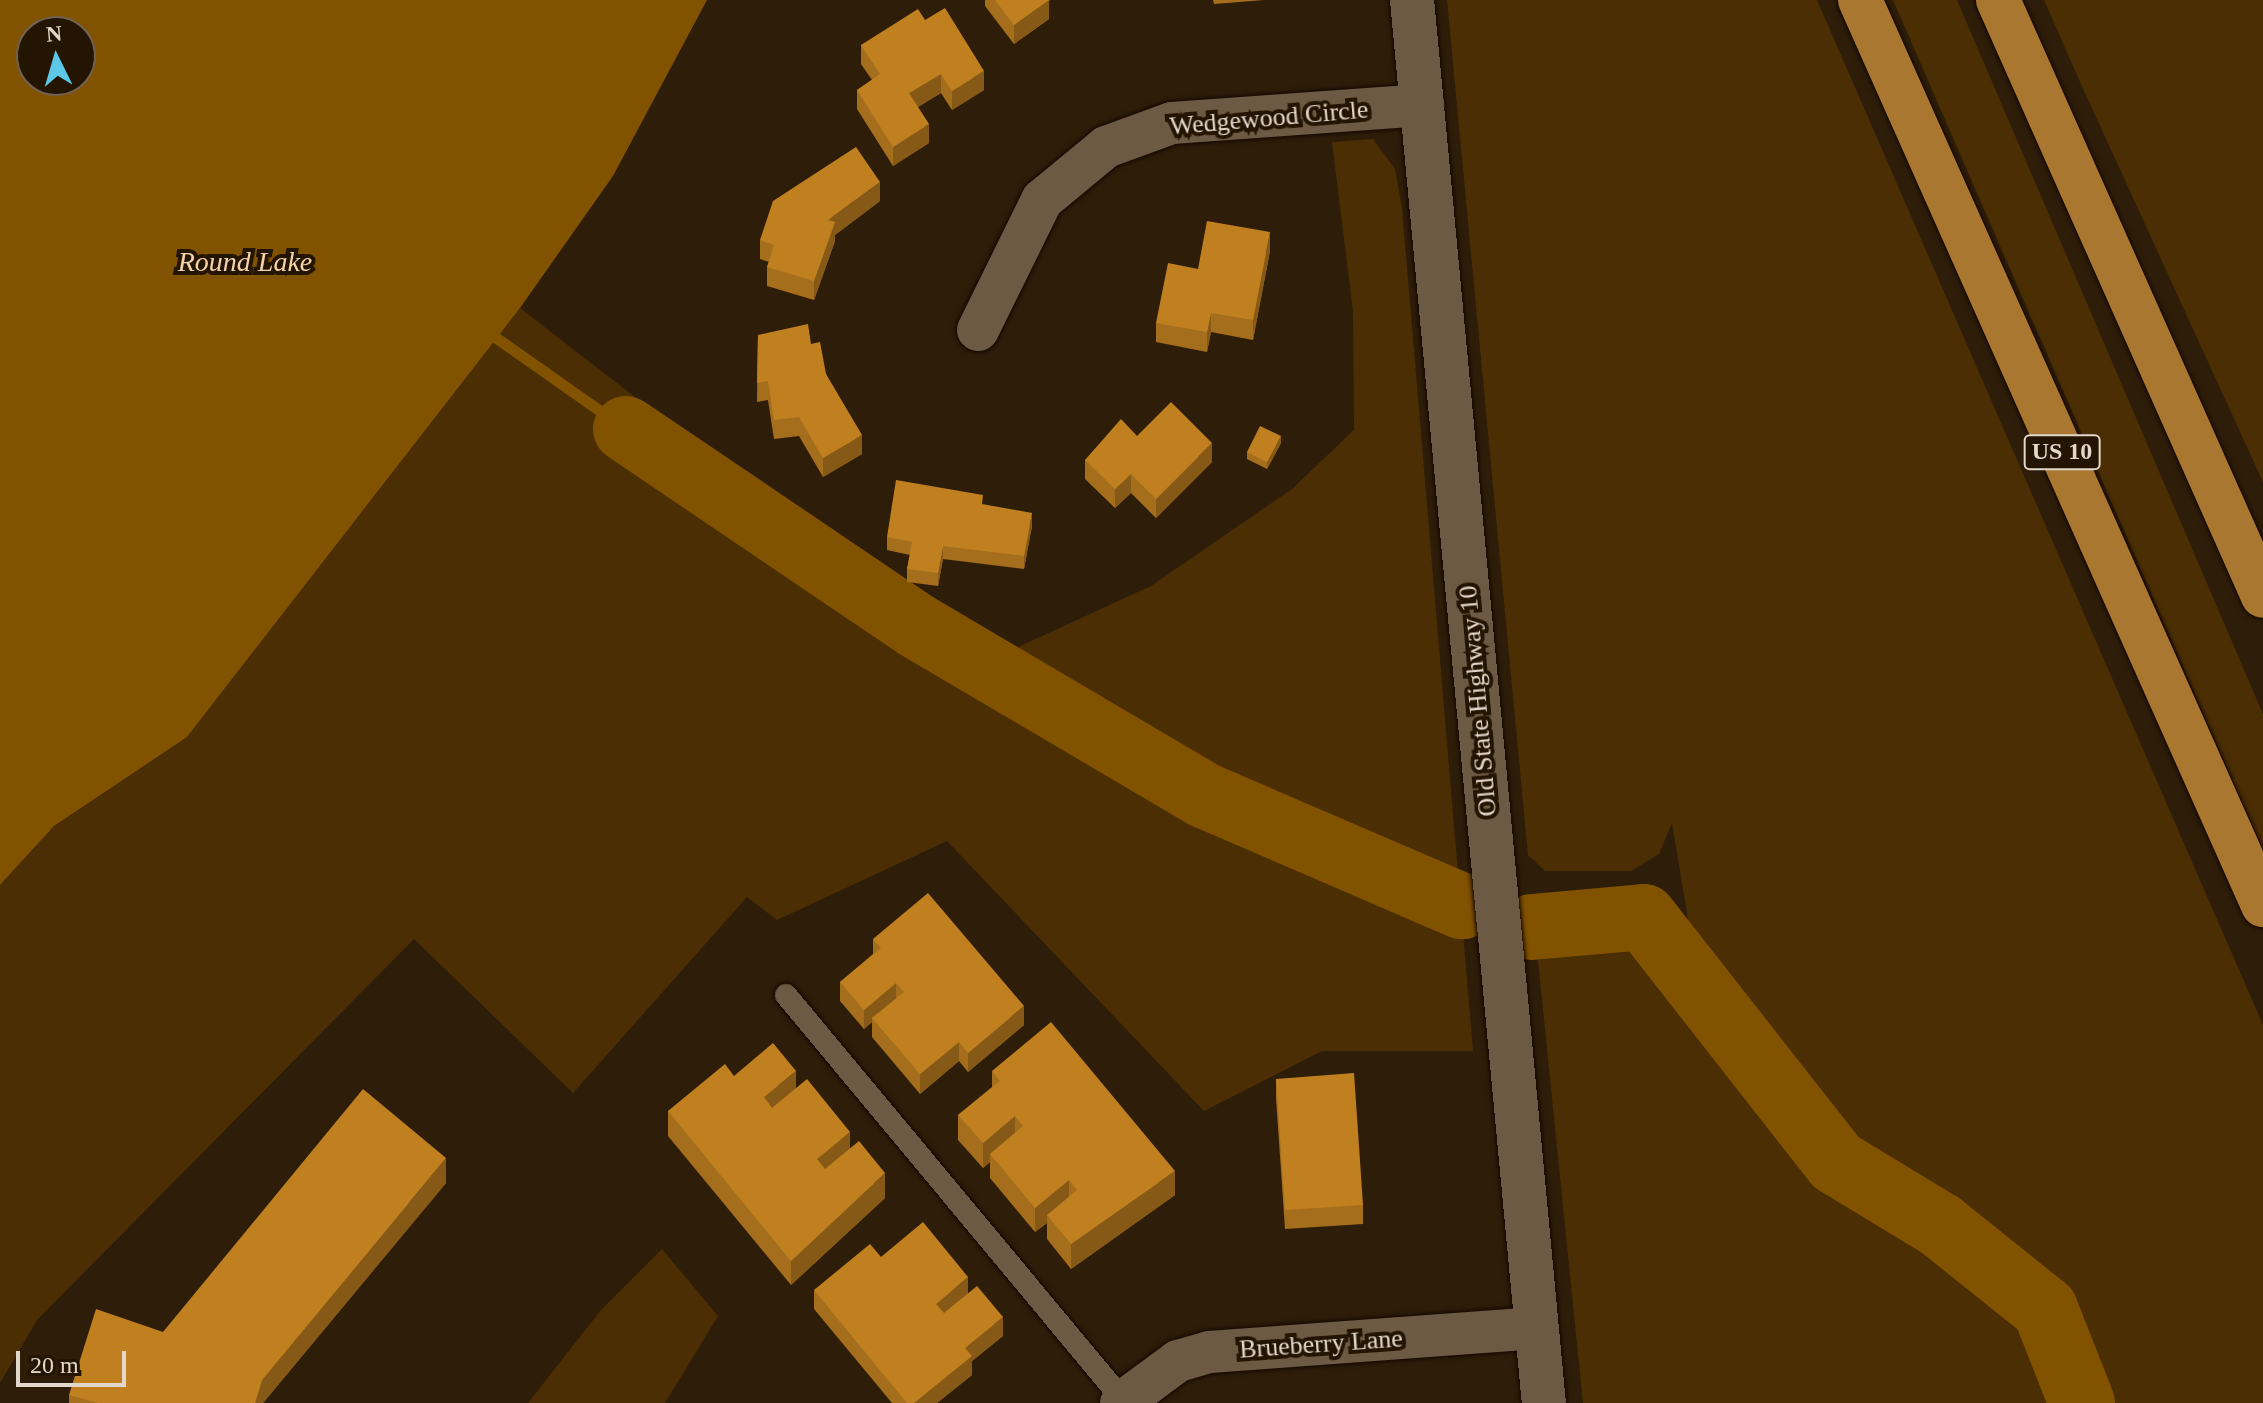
<!DOCTYPE html>
<style>
body{margin:0}
#map{position:relative;width:2263px;height:1403px;overflow:hidden;background:#2e1e09;font-family:"Times New Roman",serif}
div>[style]{position:absolute}
.green>*{inset:0;background:#4b2e04}
.water>*{inset:0;background:#815200}
.stream>*{height:11px;margin:-5.5px;padding:0 5.5px;transform-origin:5.5px;border-radius:5.5px;background:#815200}
.river>*{height:66px;margin:-33px;padding:0 33px;transform-origin:33px;border-radius:33px;background:#815200}
.roads{filter:drop-shadow(0 0 2px #150700) drop-shadow(0 0 2px #150700)}
.lane>*{height:22px;margin:-11px;padding:0 11px;transform-origin:11px;border-radius:11px;background:#6d5a44}
.street>*{height:42px;margin:-21px;padding:0 21px;transform-origin:21px;border-radius:21px;background:#6d5a44}
.secondary>*{height:44px;margin:-22px;padding:0 22px;transform-origin:22px;border-radius:22px;background:#6d5a44}
.highway>*{height:44px;margin:-22px;padding:0 22px;transform-origin:22px;border-radius:22px;background:#aa7731}
.wall>*{inset:0;background:#a56e1c}
.shaded-wall>*{inset:0;background:#865a16}
.building>*{inset:0;background:#c08020}
span{translate:-50% -50%;white-space:nowrap;text-align:center;line-height:1.15;-webkit-text-stroke:8px #241402;paint-order:stroke}
.shield-label span{padding:2px 6px;background:#241402;border:2px solid;border-radius:6px;-webkit-text-stroke-width:0}
.shield-label{font-size:24px;color:#e2d7cb;font-weight:700}
.street-label{font-size:26px;color:#e2d7cb}
.water-label{font-size:28px;color:#f4d3ab;font-style:italic}
.north{position:absolute;left:16px;top:16px;width:80px;height:80px;box-sizing:border-box;background:#241402;border:2px solid #706252;border-radius:50%;rotate:355deg;font-size:22px;font-weight:700;line-height:32px;text-align:center;color:#e2d7cb}
.north::after{content:'';display:block;margin:auto;width:28px;height:36px;background:#5dc7e8;clip-path:polygon(50% 0,100% 100%,50% 72%,0 100%)}
.scale{position:absolute;left:16px;top:1351px;width:110px;height:36px;box-sizing:border-box;border:4px solid #e2d7cb;border-top:0;padding-left:10px;font-size:24px;line-height:28px;white-space:nowrap;color:#e2d7cb;-webkit-text-stroke:6px #241402;paint-order:stroke}
</style>
<div id="map">
<div class="green">
<div style="clip-path:polygon(1447px 0,1817px 0,2263px 1025px,2263px 1403px,1583px 1403px,1533px 911px,1563px 898px,1610px 903px,1646px 940px,1689px 925px,1672px 823px,1659px 854px,1631px 871px,1545px 871px,1528px 855px)"></div>
<div style="clip-path:polygon(1893px 0,1957px 0,2263px 714px,2263px 850px)"></div>
<div style="clip-path:polygon(2044px 0,2263px 0,2263px 482px,2080px 82px)"></div>
<div style="clip-path:polygon(1373px 139px,1395px 169px,1402px 208px,1473px 1051px,1322px 1051px,1204px 1111px,947px 841px,777px 920px,747px 897px,573px 1093px,414px 939px,37px 1320px,0 1383px,0 885px,54px 826px,187px 737px,520px 308px,901px 603px,1001px 655px,1151px 586px,1292px 489px,1354px 430px,1353px 311px,1332px 142px)"></div>
<div style="clip-path:polygon(662px 1249px,718px 1316px,665px 1403px,528px 1403px,601px 1310px)"></div>
</div>
<div class="water">
<div style="clip-path:polygon(evenodd,0 0,707px 0,613px 176px,520px 308px,187px 737px,54px 826px,0 885px,0 0,32px 32px,80px 32px,80px 80px,32px 80px,32px 32px)"></div>
</div>
<div class="stream">
<div style="left:485px;top:330px;width:172px;rotate:35.1deg"></div>
</div>
<div class="river">
<div style="left:626px;top:429px;width:351px;rotate:34.1deg"></div>
<div style="left:917px;top:626px;width:335px;rotate:30.5deg"></div>
<div style="left:1206px;top:796px;width:279px;rotate:23.3deg"></div>
<div style="left:1532px;top:927px;width:112px;rotate:-5.1deg"></div>
<div style="left:1644px;top:917px;width:311px;rotate:51.9deg"></div>
<div style="left:1836px;top:1162px;width:122px;rotate:31.2deg"></div>
<div style="left:1940px;top:1225px;width:134px;rotate:38.7deg"></div>
<div style="left:2045px;top:1309px;width:101px;rotate:68.5deg"></div>
</div>
<div class="roads">
<div class="lane">
<div style="left:786px;top:995px;width:527px;rotate:50.24deg"></div>
</div>
<div class="street">
<div style="left:978px;top:330px;width:145px;rotate:-63.8deg"></div>
<div style="left:1042px;top:200px;width:83px;rotate:-39.6deg"></div>
<div style="left:1106px;top:147px;width:70px;rotate:-20deg"></div>
<div style="left:1172px;top:123px;width:252px;rotate:-4.1deg"></div>
<div style="left:1121px;top:1403px;width:71px;rotate:-36.4deg"></div>
<div style="left:1178px;top:1361px;width:33px;rotate:-16deg"></div>
<div style="left:1210px;top:1352px;width:328px;rotate:-4.2deg"></div>
</div>
<div class="secondary">
<div style="left:1412px;top:0;width:1409px;rotate:84.63deg"></div>
</div>
<div class="highway">
<div style="left:1860px;top:0;width:991px;rotate:66deg"></div>
<div style="left:1998px;top:0;width:652px;rotate:66.03deg"></div>
</div>
</div>
<div class="wall">
<div style="clip-path:polygon(985px 0,1050px 0,1049px 1px,1049px 19px,1014px 44px,985px 6px)"></div>
<div style="clip-path:polygon(1213px 0,1264px 0,1214px 4px)"></div>
<div style="clip-path:polygon(925px 20px,984px 90px,952px 110px,941px 93px,918px 107px,929px 143px,893px 166px,857px 109px,857px 90px,872px 80px,861px 64px,861px 45px)"></div>
<div style="clip-path:polygon(880px 201px,835px 235px,835px 241px,814px 300px,767px 286px,767px 267px,769px 262px,760px 259px,760px 240px)"></div>
<div style="clip-path:polygon(1270px 251px,1253px 340px,1211px 332px,1207px 352px,1156px 342px,1156px 323px,1198px 269px)"></div>
<div style="clip-path:polygon(758px 335px,811px 344px,826px 374px,862px 454px,823px 477px,799px 436px,774px 439px,768px 400px,757px 402px)"></div>
<div style="clip-path:polygon(1137px 436px,1212px 462px,1156px 518px,1131px 493px,1115px 508px,1085px 479px,1085px 460px)"></div>
<div style="clip-path:polygon(1281px 443px,1267px 469px,1247px 459px,1247px 452px)"></div>
<div style="clip-path:polygon(1032px 526px,1024px 569px,943px 559px,938px 586px,907px 582px,907px 569px,910px 555px,887px 550px,887px 537px)"></div>
<div style="clip-path:polygon(873px 939px,1024px 1025px,968px 1072px,959px 1061px,920px 1094px,872px 1037px,872px 1022px,864px 1029px,840px 1001px,840px 982px,873px 954px)"></div>
<div style="clip-path:polygon(992px 1071px,1175px 1195px,1071px 1269px,1047px 1239px,1047px 1223px,1035px 1232px,990px 1178px,990px 1162px,983px 1168px,958px 1140px,958px 1115px,992px 1087px)"></div>
<div style="clip-path:polygon(734px 1076px,796px 1089px,850px 1149px,885px 1198px,791px 1285px,668px 1136px,668px 1111px)"></div>
<div style="clip-path:polygon(1276px 1079px,1363px 1205px,1363px 1224px,1285px 1229px,1276px 1098px)"></div>
<div style="clip-path:polygon(446px 1183px,263px 1403px,69px 1403px,69px 1395px,163px 1332px)"></div>
<div style="clip-path:polygon(881px 1257px,968px 1293px,1003px 1336px,972px 1361px,972px 1375px,937px 1403px,892px 1403px,814px 1309px,814px 1290px)"></div>
</div>
<div class="shaded-wall">
<div style="clip-path:polygon(1041px 0,1050px 0,1049px 1px,1049px 19px,1014px 44px,1014px 25px)"></div>
<div style="clip-path:polygon(984px 71px,984px 90px,952px 110px,952px 91px)"></div>
<div style="clip-path:polygon(941px 74px,941px 93px,909px 112px,909px 93px)"></div>
<div style="clip-path:polygon(929px 124px,929px 143px,893px 166px,893px 147px)"></div>
<div style="clip-path:polygon(880px 182px,880px 201px,835px 235px,835px 241px,814px 300px,814px 281px,828px 220px)"></div>
<div style="clip-path:polygon(1270px 232px,1270px 251px,1253px 340px,1253px 320px)"></div>
<div style="clip-path:polygon(1211px 313px,1211px 332px,1207px 352px,1207px 332px)"></div>
<div style="clip-path:polygon(862px 435px,862px 454px,823px 477px,823px 458px)"></div>
<div style="clip-path:polygon(1281px 436px,1281px 443px,1267px 469px,1267px 462px)"></div>
<div style="clip-path:polygon(1212px 443px,1212px 462px,1156px 518px,1156px 499px)"></div>
<div style="clip-path:polygon(1131px 474px,1131px 493px,1115px 508px,1115px 489px)"></div>
<div style="clip-path:polygon(1032px 513px,1032px 526px,1024px 569px,1024px 556px)"></div>
<div style="clip-path:polygon(943px 546px,943px 559px,938px 586px,938px 573px)"></div>
<div style="clip-path:polygon(896px 983px,896px 1002px,872px 1018px,872px 1022px,864px 1029px,864px 1010px)"></div>
<div style="clip-path:polygon(1024px 1006px,1024px 1025px,968px 1072px,968px 1053px)"></div>
<div style="clip-path:polygon(959px 1042px,959px 1061px,920px 1094px,920px 1074px)"></div>
<div style="clip-path:polygon(796px 1071px,796px 1095px,764px 1121px,764px 1097px)"></div>
<div style="clip-path:polygon(1015px 1116px,1015px 1141px,990px 1154px,990px 1162px,983px 1168px,983px 1143px)"></div>
<div style="clip-path:polygon(850px 1132px,850px 1157px,817px 1184px,817px 1159px)"></div>
<div style="clip-path:polygon(446px 1158px,446px 1183px,263px 1403px,255px 1403px,262px 1380px)"></div>
<div style="clip-path:polygon(1175px 1171px,1175px 1195px,1071px 1269px,1071px 1244px)"></div>
<div style="clip-path:polygon(885px 1173px,885px 1198px,791px 1285px,791px 1261px)"></div>
<div style="clip-path:polygon(1069px 1180px,1069px 1204px,1047px 1215px,1047px 1223px,1035px 1232px,1035px 1208px)"></div>
<div style="clip-path:polygon(968px 1277px,968px 1296px,936px 1323px,936px 1304px)"></div>
<div style="clip-path:polygon(1003px 1317px,1003px 1336px,972px 1361px,972px 1375px,937px 1403px,914px 1403px,965px 1348px)"></div>
</div>
<div class="building">
<div style="clip-path:polygon(995px 0,1049px 0,1014px 25px)"></div>
<div style="clip-path:polygon(945px 8px,984px 71px,952px 91px,941px 74px,909px 93px,929px 124px,893px 147px,857px 90px,880px 74px,861px 45px,918px 9px,925px 20px)"></div>
<div style="clip-path:polygon(856px 147px,880px 182px,828px 220px,835px 222px,814px 281px,767px 267px,774px 245px,760px 240px,773px 201px)"></div>
<div style="clip-path:polygon(1207px 221px,1270px 232px,1253px 320px,1211px 313px,1207px 332px,1156px 323px,1168px 263px,1198px 269px)"></div>
<div style="clip-path:polygon(808px 324px,811px 344px,820px 342px,826px 374px,862px 435px,823px 458px,799px 417px,774px 420px,768px 381px,757px 383px,758px 335px)"></div>
<div style="clip-path:polygon(1171px 402px,1212px 443px,1156px 499px,1131px 474px,1115px 489px,1085px 460px,1121px 419px,1137px 436px)"></div>
<div style="clip-path:polygon(1260px 426px,1281px 436px,1267px 462px,1247px 452px)"></div>
<div style="clip-path:polygon(896px 480px,983px 495px,982px 504px,1032px 513px,1024px 556px,943px 546px,938px 573px,907px 569px,912px 542px,887px 537px)"></div>
<div style="clip-path:polygon(928px 893px,1024px 1006px,968px 1053px,959px 1042px,920px 1074px,872px 1018px,904px 992px,896px 983px,864px 1010px,840px 982px,881px 948px,873px 939px)"></div>
<div style="clip-path:polygon(1051px 1022px,1175px 1171px,1071px 1244px,1047px 1215px,1077px 1190px,1069px 1180px,1035px 1208px,990px 1154px,1023px 1126px,1015px 1116px,983px 1143px,958px 1115px,1000px 1081px,992px 1071px)"></div>
<div style="clip-path:polygon(773px 1043px,796px 1071px,764px 1097px,772px 1108px,807px 1079px,850px 1132px,817px 1159px,825px 1169px,859px 1141px,885px 1173px,791px 1261px,668px 1111px,725px 1064px,734px 1076px)"></div>
<div style="clip-path:polygon(1354px 1073px,1363px 1205px,1285px 1210px,1276px 1079px)"></div>
<div style="clip-path:polygon(363px 1089px,446px 1158px,262px 1380px,255px 1403px,98px 1403px,69px 1395px,96px 1309px,163px 1332px)"></div>
<div style="clip-path:polygon(923px 1222px,968px 1277px,936px 1304px,944px 1313px,977px 1286px,1003px 1317px,965px 1348px,972px 1356px,914px 1403px,907px 1403px,814px 1290px,870px 1244px,881px 1257px)"></div>
</div>
<div class="shield-label">
<span style="left:2062px;top:452px">US 10</span>
</div>
<div class="street-label">
<span style="left:1269px;top:118px;rotate:-5deg">Wedgewood Circle</span>
<span style="left:1478px;top:701px;rotate:-95deg">Old State Highway 10</span>
<span style="left:1321px;top:1344px;rotate:-4deg">Brueberry Lane</span>
</div>
<div class="water-label">
<span style="left:245px;top:262px">Round Lake</span>
</div>
<div class="north">N</div>
<div class="scale">20 m</div>
</div>
